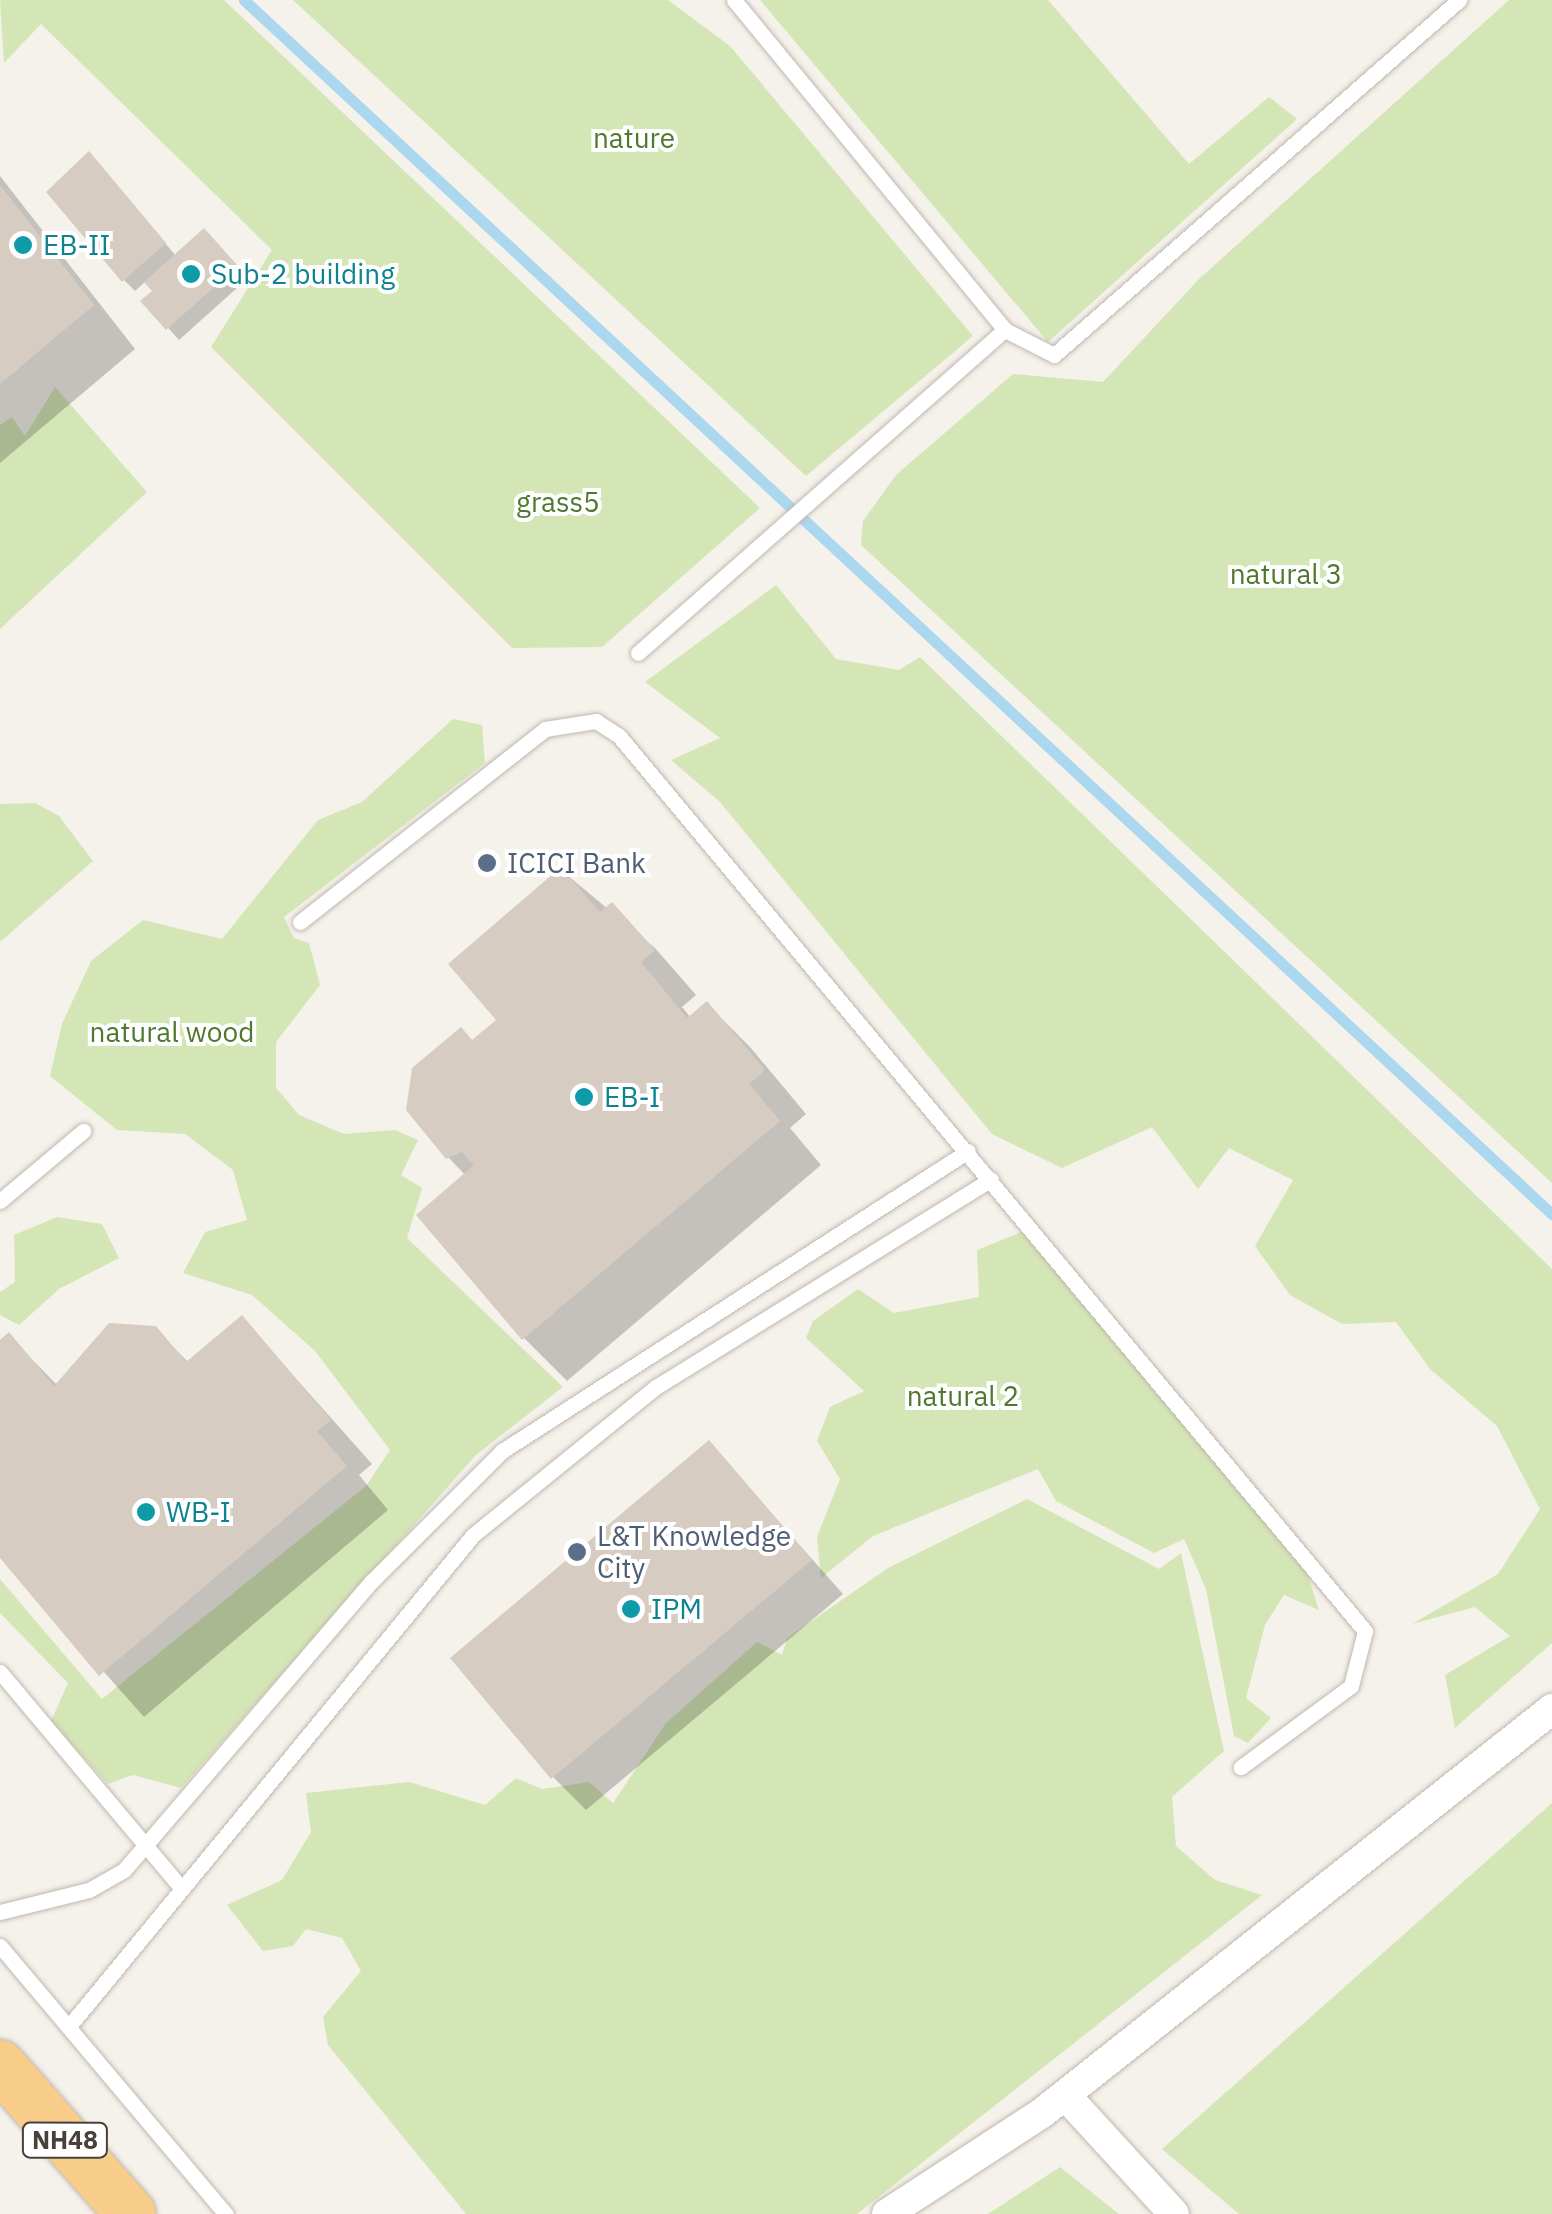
<!DOCTYPE html>
<style>
body{margin:0}
#map{position:relative;width:1552px;height:2214px;overflow:hidden;background:#f5f1eb;font-family:"IBM Plex Sans",sans-serif}
div>[style]{position:absolute}
.green>*{inset:0;background:#d5e6b6}
.shadow>*{inset:0;background:#0003}
.stream>*{height:11px;margin:-5.5px;padding:0 5.5px;transform-origin:5.5px;border-radius:5.5px;background:#abd8ee}
.building>*{inset:0;background:#d6ccc1}
.roads{filter:drop-shadow(0 0 2px #c0b8ae) drop-shadow(0 0 2px #c0b8ae)}
.service>*{height:15px;margin:-7.5px;padding:0 7.5px;transform-origin:7.5px;border-radius:7.5px;background:#fff}
.minor>*{height:30px;margin:-15px;padding:0 15px;transform-origin:15px;border-radius:15px;background:#fff}
.trunk>*{height:50px;margin:-25px;padding:0 25px;transform-origin:25px;border-radius:25px;background:#f8cc89}
.dots>*{width:28px;height:28px;translate:-50% -50%;box-sizing:border-box;border:5px solid #fff;border-radius:50%}
span{translate:-50% -50%;white-space:nowrap;text-align:center;line-height:1.15;-webkit-text-stroke:8px #fff;paint-order:stroke}
.shield-label span{padding:2px 8px;background:#fff;border:2px solid;border-radius:8px;-webkit-text-stroke-width:0}
.shield-label{font-size:25px;color:#494139;font-weight:700}
.park-label{font-size:28px;color:#50782e}
.culture-label{font-size:28px;color:#0d838f}
.left{translate:0 -50%;text-align:left}
.service-label{font-size:28px;color:#4e5e75}
</style>
<div id="map">
<div class="green">
<div style="clip-path:polygon(0 0,224px 0,760px 508px,602px 647px,512px 648px,211px 347px,272px 250px,41px 24px,4px 63px)"></div>
<div style="clip-path:polygon(293px 0,668px 0,730px 46px,973px 336px,806px 476px)"></div>
<div style="clip-path:polygon(760px 0,1048px 0,1189px 164px,1269px 97px,1297px 119px,1048px 342px)"></div>
<div style="clip-path:polygon(1509px 0,1552px 0,1552px 1183px,861px 545px,863px 521px,896px 475px,1013px 374px,1103px 382px,1199px 279px)"></div>
<div style="clip-path:polygon(55px 387px,147px 492px,0 629px,0 425px,12px 417px,25px 436px)"></div>
<div style="clip-path:polygon(776px 585px,836px 659px,899px 670px,920px 657px,1552px 1269px,1552px 1643px,1455px 1728px,1445px 1675px,1510px 1636px,1475px 1607px,1412px 1624px,1498px 1574px,1540px 1509px,1497px 1426px,1430px 1369px,1396px 1322px,1342px 1324px,1290px 1295px,1255px 1246px,1293px 1180px,1229px 1148px,1198px 1189px,1152px 1127px,1062px 1168px,992px 1134px,720px 802px,671px 760px,720px 738px,645px 682px)"></div>
<div style="clip-path:polygon(453px 719px,482px 725px,485px 763px,284px 917px,294px 938px,309px 943px,320px 985px,276px 1042px,276px 1088px,299px 1115px,344px 1134px,395px 1130px,418px 1140px,401px 1175px,422px 1188px,407px 1238px,563px 1387px,476px 1455px,181px 1788px,133px 1775px,108px 1784px,51px 1721px,68px 1683px,0 1613px,0 1579px,102px 1699px,366px 1486px,390px 1450px,315px 1351px,252px 1295px,183px 1273px,205px 1232px,247px 1220px,233px 1170px,185px 1134px,117px 1130px,50px 1076px,62px 1024px,91px 961px,143px 920px,222px 939px,318px 820px,362px 802px)"></div>
<div style="clip-path:polygon(35px 803px,59px 816px,93px 861px,0 942px,0 804px)"></div>
<div style="clip-path:polygon(57px 1217px,102px 1224px,119px 1258px,59px 1289px,19px 1325px,0 1315px,0 1292px,15px 1282px,14px 1235px)"></div>
<div style="clip-path:polygon(1024px 1231px,1306px 1569px,1319px 1610px,1284px 1595px,1265px 1625px,1246px 1698px,1271px 1718px,1248px 1743px,1234px 1736px,1206px 1589px,1184px 1539px,1154px 1553px,1056px 1501px,1038px 1469px,873px 1536px,821px 1578px,817px 1537px,840px 1479px,817px 1441px,830px 1407px,864px 1391px,806px 1338px,813px 1321px,858px 1289px,894px 1313px,979px 1297px,977px 1250px)"></div>
<div style="clip-path:polygon(1027px 1499px,1159px 1569px,1181px 1553px,1224px 1751px,1172px 1797px,1176px 1846px,1215px 1880px,1262px 1895px,857px 2214px,466px 2214px,328px 2045px,323px 2017px,361px 1971px,342px 1938px,306px 1929px,293px 1946px,263px 1951px,227px 1905px,282px 1880px,311px 1832px,306px 1793px,409px 1782px,485px 1805px,516px 1778px,542px 1789px,589px 1782px,613px 1803px,666px 1723px,757px 1642px,782px 1655px,787px 1638px,888px 1568px)"></div>
<div style="clip-path:polygon(1552px 1803px,1552px 2214px,1239px 2214px,1162px 2149px)"></div>
<div style="clip-path:polygon(1060px 2167px,1119px 2214px,988px 2214px)"></div>
</div>
<div class="shadow">
<div style="clip-path:polygon(100px 166px,176px 256px,215px 243px,247px 279px,179px 340px,144px 301px,156px 291px,146px 281px,135px 291px,124px 280px)"></div>
<div style="clip-path:polygon(0 176px,135px 349px,0 463px)"></div>
<div style="clip-path:polygon(561px 870px,655px 948px,696px 995px,682px 1007px,691px 1018px,707px 1004px,750px 1047px,806px 1114px,790px 1128px,821px 1165px,567px 1381px,524px 1338px,466px 1176px,448px 1157px,473px 1042px,499px 1020px)"></div>
<div style="clip-path:polygon(242px 1318px,372px 1464px,359px 1475px,388px 1510px,144px 1717px,0 1555px,0 1343px,9px 1336px,58px 1386px,155px 1329px,189px 1363px)"></div>
<div style="clip-path:polygon(709px 1443px,843px 1594px,586px 1810px,553px 1777px)"></div>
</div>
<div class="stream">
<div style="left:244px;top:0;width:1785px;rotate:42.87deg"></div>
</div>
<div class="building">
<div style="clip-path:polygon(89px 151px,166px 243px,122px 282px,46px 192px)"></div>
<div style="clip-path:polygon(0 185px,94px 305px,0 384px)"></div>
<div style="clip-path:polygon(204px 228px,238px 266px,166px 330px,140px 301px,152px 291px,144px 282px)"></div>
<div style="clip-path:polygon(561px 867px,600px 912px,612px 902px,655px 950px,641px 962px,687px 1018px,707px 1001px,765px 1070px,749px 1084px,780px 1121px,522px 1340px,416px 1215px,474px 1165px,462px 1152px,446px 1159px,406px 1110px,412px 1068px,461px 1027px,472px 1040px,496px 1020px,448px 964px)"></div>
<div style="clip-path:polygon(242px 1315px,331px 1420px,317px 1431px,347px 1466px,99px 1676px,0 1558px,0 1340px,9px 1332px,54px 1386px,109px 1323px,156px 1326px,186px 1362px)"></div>
<div style="clip-path:polygon(709px 1440px,812px 1560px,551px 1779px,450px 1658px)"></div>
</div>
<div class="roads">
<div class="service">
<div style="left:734px;top:0;width:427px;rotate:50.6deg"></div>
<div style="left:1005px;top:330px;width:55px;rotate:27deg"></div>
<div style="left:1054px;top:355px;width:539px;rotate:-41.24deg"></div>
<div style="left:638px;top:653px;width:489px;rotate:-41.4deg"></div>
<div style="left:300px;top:922px;width:312px;rotate:-38.2deg"></div>
<div style="left:545px;top:729px;width:52px;rotate:-8.9deg"></div>
<div style="left:596px;top:721px;width:27px;rotate:33deg"></div>
<div style="left:619px;top:736px;width:1165px;rotate:50.19deg"></div>
<div style="left:1365px;top:1631px;width:57px;rotate:104.3deg"></div>
<div style="left:1351px;top:1686px;width:137px;rotate:143.6deg"></div>
<div style="left:0;top:1201px;width:109px;rotate:-40.1deg"></div>
<div style="left:0;top:1672px;width:283px;rotate:50deg"></div>
<div style="left:0;top:1912px;width:92px;rotate:-13.9deg"></div>
<div style="left:89px;top:1890px;width:40px;rotate:-29.7deg"></div>
<div style="left:124px;top:1870px;width:381px;rotate:-49.4deg"></div>
<div style="left:372px;top:1581px;width:184px;rotate:-45deg"></div>
<div style="left:502px;top:1451px;width:554px;rotate:-32.77deg"></div>
<div style="left:0;top:1946px;width:351px;rotate:49.9deg"></div>
<div style="left:70px;top:2025px;width:634px;rotate:-50.56deg"></div>
<div style="left:473px;top:1535px;width:235px;rotate:-39deg"></div>
<div style="left:656px;top:1387px;width:394px;rotate:-31.8deg"></div>
</div>
<div class="minor">
<div style="left:1065px;top:2095px;width:161px;rotate:47.5deg"></div>
<div style="left:887px;top:2214px;width:185px;rotate:-33.1deg"></div>
<div style="left:1042px;top:2113px;width:651px;rotate:-38.38deg"></div>
</div>
<div class="trunk">
<div style="left:0;top:2065px;width:198px;rotate:48.7deg"></div>
</div>
</div>
<div class="dots">
<div style="left:23px;top:245px;background:#0f9aa8"></div>
<div style="left:191px;top:274px;background:#0f9aa8"></div>
<div style="left:487px;top:863px;background:#5c6f8a"></div>
<div style="left:584px;top:1097px;background:#0f9aa8"></div>
<div style="left:146px;top:1512px;background:#0f9aa8"></div>
<div style="left:577px;top:1552px;background:#5c6f8a"></div>
<div style="left:631px;top:1609px;background:#0f9aa8"></div>
</div>
<div class="shield-label">
<span style="left:65px;top:2140px">NH48</span>
</div>
<div class="park-label">
<span style="left:634px;top:138px">nature</span>
<span style="left:558px;top:502px">grass5</span>
<span style="left:1286px;top:574px">natural 3</span>
<span style="left:172px;top:1032px">natural wood</span>
<span style="left:963px;top:1396px">natural 2</span>
</div>
<div class="culture-label">
<span class="left" style="left:43px;top:245px">EB-II</span>
<span class="left" style="left:211px;top:274px">Sub-2 building</span>
<span class="left" style="left:604px;top:1097px">EB-I</span>
<span class="left" style="left:166px;top:1512px">WB-I</span>
<span class="left" style="left:651px;top:1609px">IPM</span>
</div>
<div class="service-label">
<span class="left" style="left:507px;top:863px">ICICI Bank</span>
<span class="left" style="left:597px;top:1552px">L&amp;T Knowledge<br>City</span>
</div>
</div>
